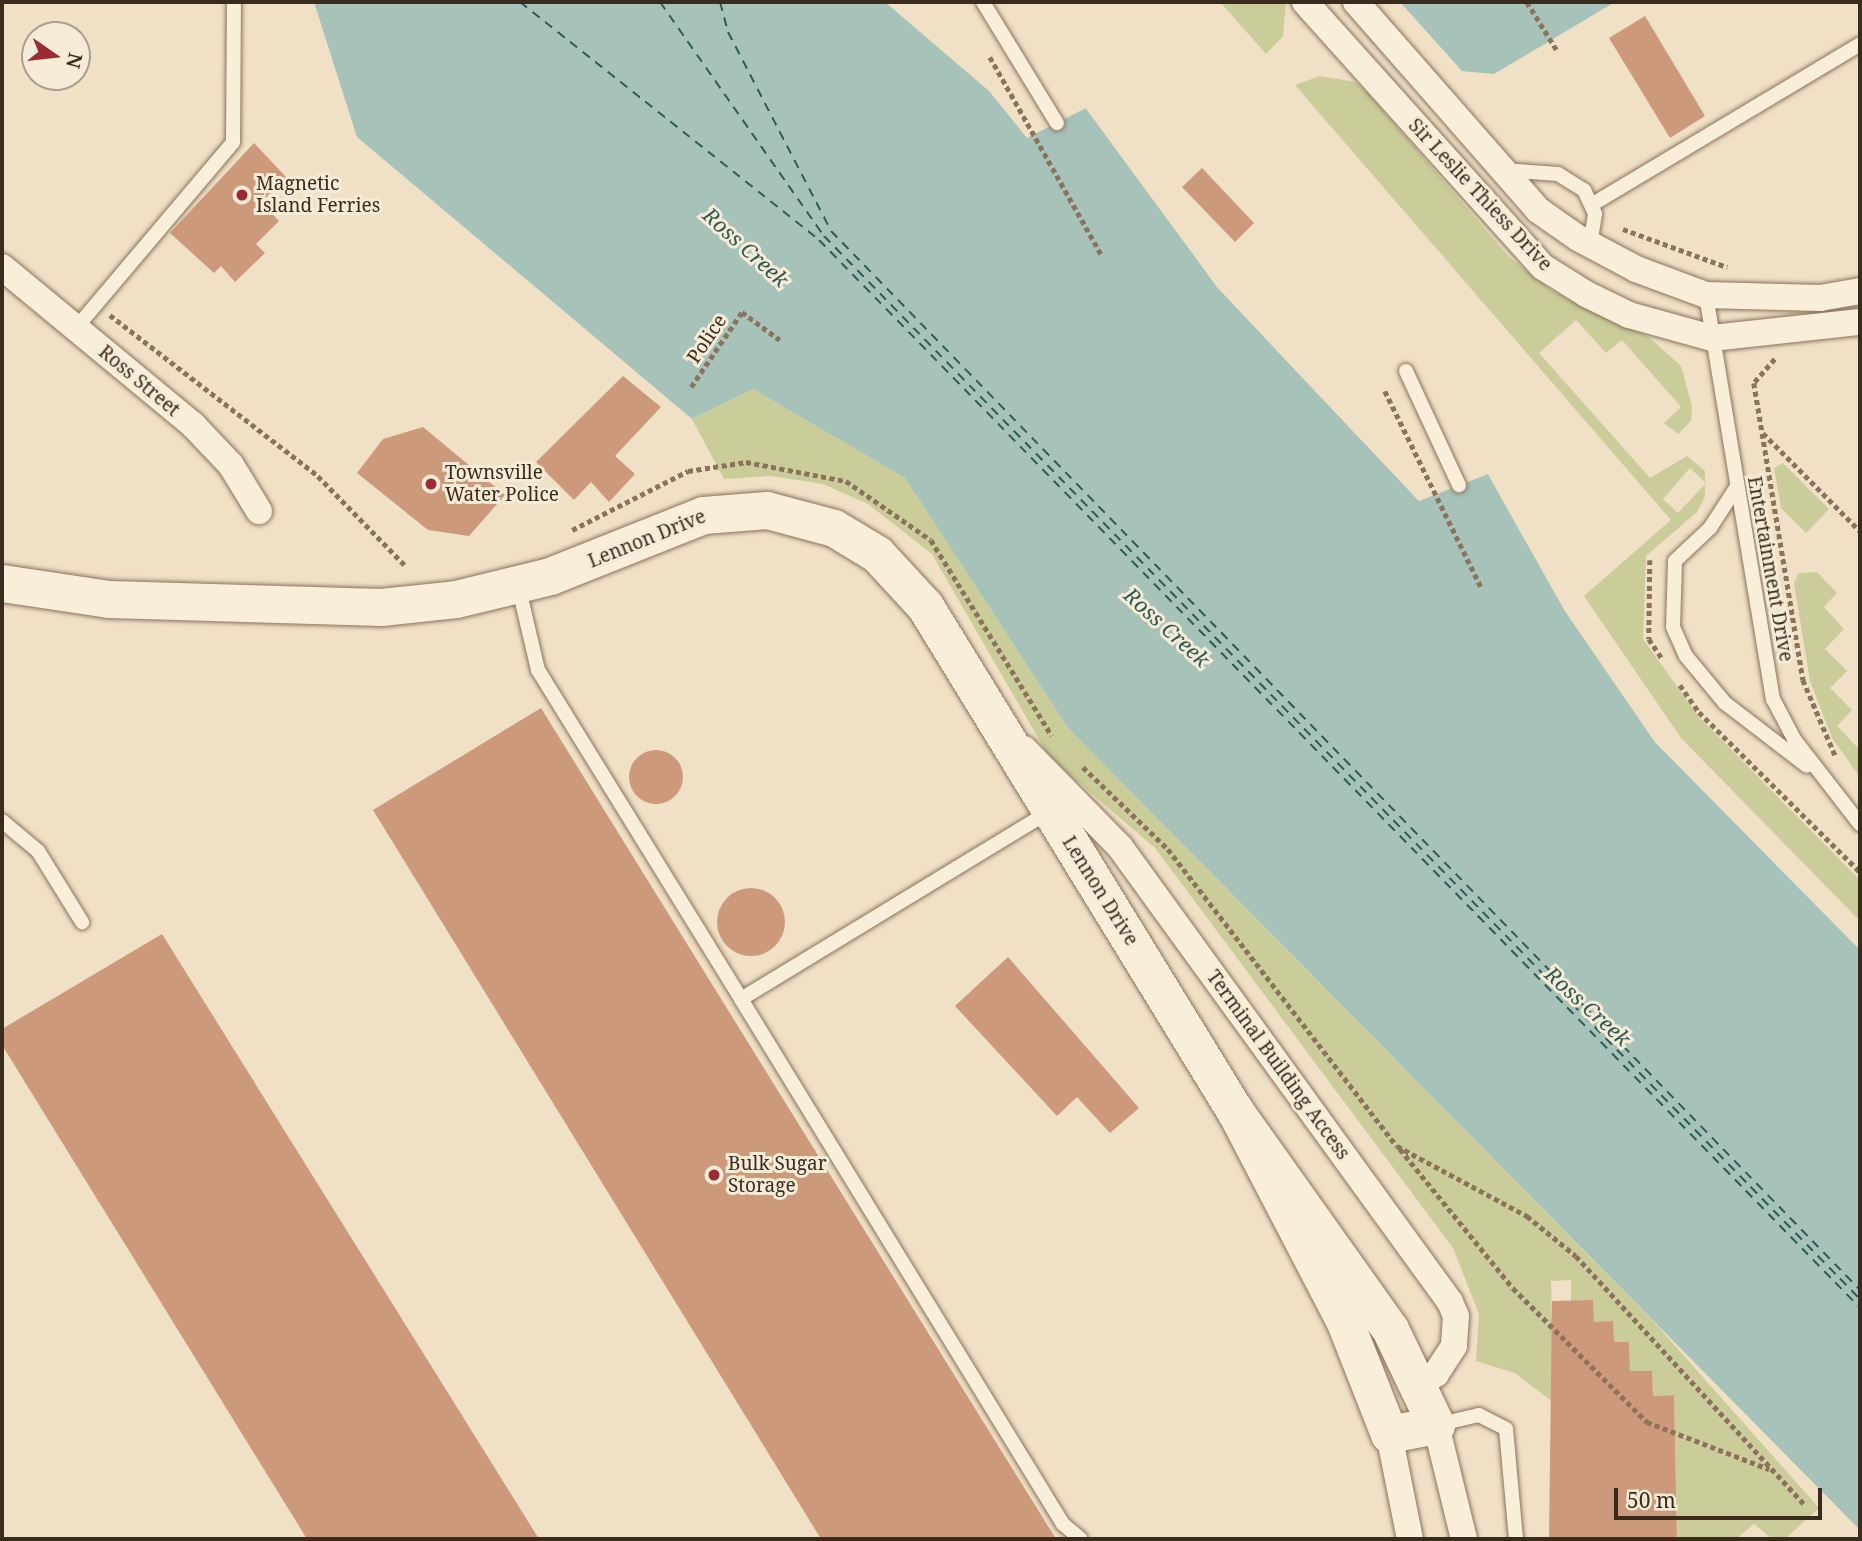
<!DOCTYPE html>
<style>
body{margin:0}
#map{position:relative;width:1862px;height:1541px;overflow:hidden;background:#efe0c6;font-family:"Noto Serif",serif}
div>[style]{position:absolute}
.green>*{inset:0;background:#cacd99}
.water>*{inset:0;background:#a7c2b9}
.pier>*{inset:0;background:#efe0c6}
.ferry>*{height:2px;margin-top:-1px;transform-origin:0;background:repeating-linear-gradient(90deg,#2e5a55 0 9px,transparent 0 16px)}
.building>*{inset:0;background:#cd997b}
.round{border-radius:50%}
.path>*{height:4.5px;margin-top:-2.25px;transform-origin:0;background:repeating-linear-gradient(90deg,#8a725b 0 5px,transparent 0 8.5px)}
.roads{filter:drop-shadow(0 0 2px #8a725b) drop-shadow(0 0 2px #8a725b)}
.lane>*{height:14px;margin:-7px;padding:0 7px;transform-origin:7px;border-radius:7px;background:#f9eed9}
.street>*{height:26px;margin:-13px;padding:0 13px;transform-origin:13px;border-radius:13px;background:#f9eed9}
.secondary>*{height:37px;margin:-18.5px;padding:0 18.5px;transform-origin:18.5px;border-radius:18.5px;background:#f9eed9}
.dots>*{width:19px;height:19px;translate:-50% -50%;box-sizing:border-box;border:4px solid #f6ebd6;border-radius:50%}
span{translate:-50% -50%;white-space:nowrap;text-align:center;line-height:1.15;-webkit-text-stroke:6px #f6ebd6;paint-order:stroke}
.poi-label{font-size:19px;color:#3a2b1f}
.left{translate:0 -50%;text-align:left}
.street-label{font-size:19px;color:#3a2b1f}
.water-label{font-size:21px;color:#2e5a55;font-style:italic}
.frame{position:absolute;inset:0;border:4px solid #3a2b1f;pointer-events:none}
.north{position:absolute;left:21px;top:21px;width:70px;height:70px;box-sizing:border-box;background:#f6ebd6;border:2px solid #ab9e8d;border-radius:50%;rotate:104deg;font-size:19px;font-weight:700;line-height:28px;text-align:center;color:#3a2b1f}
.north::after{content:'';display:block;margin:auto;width:24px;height:32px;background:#9a2b32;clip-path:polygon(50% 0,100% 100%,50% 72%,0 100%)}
.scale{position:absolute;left:1614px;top:1488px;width:208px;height:32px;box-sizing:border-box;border:4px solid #3a2b1f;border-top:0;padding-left:9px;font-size:21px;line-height:24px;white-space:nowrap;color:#3a2b1f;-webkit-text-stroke:5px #f6ebd6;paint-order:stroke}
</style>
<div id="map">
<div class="green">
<div style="clip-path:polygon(1220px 2px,1286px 2px,1283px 36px,1266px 54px)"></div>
<div style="clip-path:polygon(evenodd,1320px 76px,1355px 82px,1367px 92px,1508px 256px,1552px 291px,1649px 337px,1681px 366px,1692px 406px,1691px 421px,1678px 434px,1664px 423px,1681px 407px,1622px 340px,1606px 353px,1576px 320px,1539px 353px,1650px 478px,1687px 456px,1705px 471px,1705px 497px,1697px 512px,1646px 556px,1643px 639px,1699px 717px,1860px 880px,1860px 921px,1681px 738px,1584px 596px,1671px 520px,1295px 85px,1320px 76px,1690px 468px,1706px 483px,1678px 513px,1663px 499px,1690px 468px)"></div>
<div style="clip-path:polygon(753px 389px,905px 478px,1068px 728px,1654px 1322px,1819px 1508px,1785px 1539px,1772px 1539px,1754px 1524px,1736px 1539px,1677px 1539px,1674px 1395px,1653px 1396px,1652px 1371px,1630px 1371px,1629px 1342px,1614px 1342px,1594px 1322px,1593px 1300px,1571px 1301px,1571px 1280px,1551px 1281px,1554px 1403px,1515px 1373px,1476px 1361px,1479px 1314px,1453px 1248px,1155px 848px,1049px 757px,932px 554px,868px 504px,823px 484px,771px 476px,724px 479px,692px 419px)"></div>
<div style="clip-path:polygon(1783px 463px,1829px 509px,1806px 533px,1781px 508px,1774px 468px)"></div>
<div style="clip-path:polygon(1817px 572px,1837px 593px,1824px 607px,1844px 629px,1825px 649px,1847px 671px,1830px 688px,1852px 710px,1837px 726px,1860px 750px,1860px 777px,1832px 738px,1810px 681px,1794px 583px,1799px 573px)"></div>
</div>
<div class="water">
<div style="clip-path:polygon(314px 2px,885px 2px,989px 91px,1027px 138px,1090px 106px,1217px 287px,1419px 501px,1488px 474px,1565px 611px,1655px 742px,1860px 950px,1860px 1530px,1068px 728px,905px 478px,753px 389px,692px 419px,357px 137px)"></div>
<div style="clip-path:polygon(1400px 2px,1615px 2px,1494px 74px,1462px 71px)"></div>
</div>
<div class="pier">
<div style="clip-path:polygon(1093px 104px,1220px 284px,1420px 497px,1435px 494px,1419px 501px,1217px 287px,1084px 106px)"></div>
<div style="clip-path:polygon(1486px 471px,1568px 610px,1658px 740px,1860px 950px,1655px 742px,1565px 611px)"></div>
</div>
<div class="ferry">
<div style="left:520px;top:2px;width:382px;rotate:38.5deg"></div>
<div style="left:819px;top:240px;width:1491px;rotate:45.73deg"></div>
<div style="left:660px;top:2px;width:286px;rotate:55deg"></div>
<div style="left:824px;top:236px;width:1484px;rotate:45.74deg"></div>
<div style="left:720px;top:2px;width:31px;rotate:75deg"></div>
<div style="left:728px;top:32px;width:224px;rotate:62.6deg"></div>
<div style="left:831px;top:231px;width:1477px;rotate:45.82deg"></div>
</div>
<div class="building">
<div style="clip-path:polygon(1645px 16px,1705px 116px,1670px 138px,1609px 38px)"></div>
<div style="clip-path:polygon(254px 143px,287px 178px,261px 202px,279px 221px,256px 244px,265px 253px,235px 282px,221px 266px,214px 273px,170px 233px)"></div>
<div style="clip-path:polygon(1202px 168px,1254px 223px,1235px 242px,1182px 187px)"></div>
<div style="clip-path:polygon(623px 376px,661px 407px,615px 456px,635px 474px,609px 502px,591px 482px,574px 500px,536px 462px)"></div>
<div style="clip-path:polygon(423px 427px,505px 495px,469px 536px,428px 530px,357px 473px,383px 439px)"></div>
<div style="clip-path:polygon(541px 708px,736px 1023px,1056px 1539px,821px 1539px,373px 810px)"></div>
<div class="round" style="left:629px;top:750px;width:54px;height:54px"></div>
<div class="round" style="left:717px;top:888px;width:68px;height:68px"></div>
<div style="clip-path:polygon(162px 934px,539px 1539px,307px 1539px,2px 1045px,2px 1029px)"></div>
<div style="clip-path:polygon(1008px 957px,1139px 1108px,1110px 1133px,1077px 1097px,1057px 1116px,955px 1006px)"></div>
<div style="clip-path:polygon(1593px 1300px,1594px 1322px,1613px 1321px,1614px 1342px,1629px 1342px,1630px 1371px,1652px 1371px,1653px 1396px,1674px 1395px,1677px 1539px,1549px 1539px,1552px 1301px)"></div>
</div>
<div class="path">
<div style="left:1527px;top:2px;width:59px;rotate:58.2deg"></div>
<div style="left:990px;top:57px;width:228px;rotate:60.6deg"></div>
<div style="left:1623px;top:229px;width:111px;rotate:20.1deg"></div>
<div style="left:110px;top:315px;width:263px;rotate:37.7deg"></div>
<div style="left:318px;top:476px;width:124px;rotate:45.7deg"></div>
<div style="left:1775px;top:359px;width:32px;rotate:131deg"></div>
<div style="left:1754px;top:383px;width:301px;rotate:80.6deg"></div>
<div style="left:1803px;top:680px;width:82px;rotate:66.9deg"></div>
<div style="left:691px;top:387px;width:91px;rotate:-55.8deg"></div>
<div style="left:742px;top:312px;width:47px;rotate:36.4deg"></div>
<div style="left:1385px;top:391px;width:220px;rotate:63.9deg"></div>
<div style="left:1763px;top:433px;width:138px;rotate:45.3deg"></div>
<div style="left:572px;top:530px;width:130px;rotate:-27deg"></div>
<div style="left:688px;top:471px;width:59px;rotate:-8.8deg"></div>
<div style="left:746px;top:462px;width:102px;rotate:10.8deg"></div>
<div style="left:846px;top:481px;width:103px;rotate:34.8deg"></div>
<div style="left:931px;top:540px;width:230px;rotate:58.3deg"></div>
<div style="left:1650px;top:560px;width:79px;rotate:90.7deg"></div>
<div style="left:1649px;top:639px;width:25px;rotate:56deg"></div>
<div style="left:1680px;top:685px;width:33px;rotate:55deg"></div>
<div style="left:1699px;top:712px;width:227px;rotate:44.8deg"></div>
<div style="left:1083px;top:767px;width:118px;rotate:44deg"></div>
<div style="left:1168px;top:849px;width:375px;rotate:52.4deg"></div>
<div style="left:1397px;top:1146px;width:148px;rotate:28.3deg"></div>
<div style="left:1527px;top:1216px;width:63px;rotate:39.2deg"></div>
<div style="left:1576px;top:1256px;width:337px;rotate:47.4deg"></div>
<div style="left:1400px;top:1149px;width:179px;rotate:50.9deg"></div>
<div style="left:1513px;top:1288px;width:190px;rotate:45deg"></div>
<div style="left:1647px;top:1422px;width:131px;rotate:21.1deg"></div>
</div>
<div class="roads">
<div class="lane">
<div style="left:983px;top:2px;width:142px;rotate:58.6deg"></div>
<div style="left:1503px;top:170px;width:55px;rotate:4.2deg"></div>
<div style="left:1558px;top:174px;width:31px;rotate:32deg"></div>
<div style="left:1584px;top:190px;width:26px;rotate:65deg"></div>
<div style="left:1595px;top:214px;width:30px;rotate:99deg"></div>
<div style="left:1593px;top:204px;width:311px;rotate:-30.9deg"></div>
<div style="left:1706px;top:295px;width:410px;rotate:80.6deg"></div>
<div style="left:1773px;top:699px;width:45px;rotate:62.3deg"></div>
<div style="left:1794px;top:739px;width:108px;rotate:52.2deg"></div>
<div style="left:76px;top:328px;width:243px;rotate:-49.8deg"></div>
<div style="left:233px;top:142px;width:140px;rotate:-89.6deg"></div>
<div style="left:1406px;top:371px;width:126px;rotate:65.1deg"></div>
<div style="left:1736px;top:488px;width:48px;rotate:123deg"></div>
<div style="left:1710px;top:528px;width:48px;rotate:136.7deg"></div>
<div style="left:1675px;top:561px;width:66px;rotate:91.7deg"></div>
<div style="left:1673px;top:627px;width:32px;rotate:66deg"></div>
<div style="left:1686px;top:656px;width:61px;rotate:50.3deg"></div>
<div style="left:1725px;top:703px;width:103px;rotate:37.5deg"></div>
<div style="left:518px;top:585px;width:87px;rotate:76.8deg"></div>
<div style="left:538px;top:670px;width:387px;rotate:58.3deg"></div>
<div style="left:741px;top:999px;width:360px;rotate:-31.3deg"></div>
<div style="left:2px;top:821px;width:47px;rotate:39.8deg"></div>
<div style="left:38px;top:851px;width:84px;rotate:58.2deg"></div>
<div style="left:741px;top:999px;width:616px;rotate:58.48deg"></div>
<div style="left:1063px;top:1524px;width:23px;rotate:40deg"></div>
<div style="left:1436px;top:1425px;width:44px;rotate:-13.1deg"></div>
<div style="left:1479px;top:1415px;width:30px;rotate:27deg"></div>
<div style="left:1506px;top:1429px;width:110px;rotate:84.8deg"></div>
</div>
<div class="street">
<div style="left:1305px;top:2px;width:356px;rotate:48.1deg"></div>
<div style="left:1543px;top:267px;width:51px;rotate:32.1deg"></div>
<div style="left:1586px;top:294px;width:48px;rotate:26deg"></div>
<div style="left:1629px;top:315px;width:86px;rotate:15.5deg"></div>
<div style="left:1712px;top:338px;width:149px;rotate:-6.2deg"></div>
<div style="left:1356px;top:2px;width:276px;rotate:48.8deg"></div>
<div style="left:1538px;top:210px;width:49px;rotate:35deg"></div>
<div style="left:1578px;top:238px;width:66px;rotate:28.1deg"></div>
<div style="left:1636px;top:269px;width:75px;rotate:20.4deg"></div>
<div style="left:1706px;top:295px;width:114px;rotate:1.5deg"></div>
<div style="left:1820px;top:298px;width:41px;rotate:-9.9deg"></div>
<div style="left:2px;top:267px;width:248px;rotate:39.6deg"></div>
<div style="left:193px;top:425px;width:55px;rotate:46.5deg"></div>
<div style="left:231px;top:465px;width:54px;rotate:58.7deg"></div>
<div style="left:1024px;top:749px;width:137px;rotate:45.6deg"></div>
<div style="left:1120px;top:847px;width:562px;rotate:54.05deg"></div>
<div style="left:1450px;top:1302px;width:15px;rotate:67deg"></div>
<div style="left:1456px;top:1316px;width:30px;rotate:94deg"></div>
<div style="left:1454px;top:1346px;width:33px;rotate:123deg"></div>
<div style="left:1436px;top:1374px;width:19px;rotate:148deg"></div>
<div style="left:1436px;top:1425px;width:117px;rotate:76.2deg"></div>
<div style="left:1389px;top:1434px;width:107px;rotate:78.7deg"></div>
</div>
<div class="secondary">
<div style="left:2px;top:583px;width:108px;rotate:8.5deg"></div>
<div style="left:109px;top:599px;width:272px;rotate:1.7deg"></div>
<div style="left:381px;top:607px;width:75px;rotate:-6.1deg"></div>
<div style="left:456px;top:599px;width:97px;rotate:-13.7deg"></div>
<div style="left:550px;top:576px;width:165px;rotate:-21.7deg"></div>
<div style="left:703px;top:515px;width:64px;rotate:-4.5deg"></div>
<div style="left:767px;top:510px;width:69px;rotate:15deg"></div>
<div style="left:834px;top:528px;width:50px;rotate:31.2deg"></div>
<div style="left:877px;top:554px;width:71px;rotate:47.3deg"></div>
<div style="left:925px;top:606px;width:593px;rotate:58.46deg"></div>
<div style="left:1235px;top:1111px;width:267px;rotate:54.6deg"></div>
<div style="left:1390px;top:1329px;width:106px;rotate:64.4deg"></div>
<div style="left:1436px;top:1425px;width:48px;rotate:169.2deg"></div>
<div style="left:1389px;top:1434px;width:123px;rotate:-111.5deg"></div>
<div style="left:1344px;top:1320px;width:236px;rotate:-117.5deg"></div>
</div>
</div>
<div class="dots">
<div style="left:242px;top:195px;background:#9a2b32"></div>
<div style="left:431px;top:484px;background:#9a2b32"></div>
<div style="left:714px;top:1175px;background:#9a2b32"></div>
</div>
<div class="poi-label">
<span class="left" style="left:256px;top:195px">Magnetic<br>Island Ferries</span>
<span class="left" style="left:445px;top:484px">Townsville<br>Water Police</span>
<span class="left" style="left:728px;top:1175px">Bulk Sugar<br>Storage</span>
</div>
<div class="street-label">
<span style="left:1480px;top:195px;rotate:47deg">Sir Leslie Thiess Drive</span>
<span style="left:707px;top:339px;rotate:-56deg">Police</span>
<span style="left:139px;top:381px;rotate:40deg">Ross Street</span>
<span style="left:647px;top:539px;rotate:-22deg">Lennon Drive</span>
<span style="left:1770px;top:569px;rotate:80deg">Entertainment Drive</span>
<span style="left:1100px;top:891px;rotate:58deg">Lennon Drive</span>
<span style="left:1278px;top:1065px;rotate:54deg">Terminal Building Access</span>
</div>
<div class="water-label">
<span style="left:746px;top:247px;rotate:42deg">Ross Creek</span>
<span style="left:1167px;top:627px;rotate:42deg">Ross Creek</span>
<span style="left:1588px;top:1006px;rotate:42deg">Ross Creek</span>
</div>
<div class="frame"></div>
<div class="north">N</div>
<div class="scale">50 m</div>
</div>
